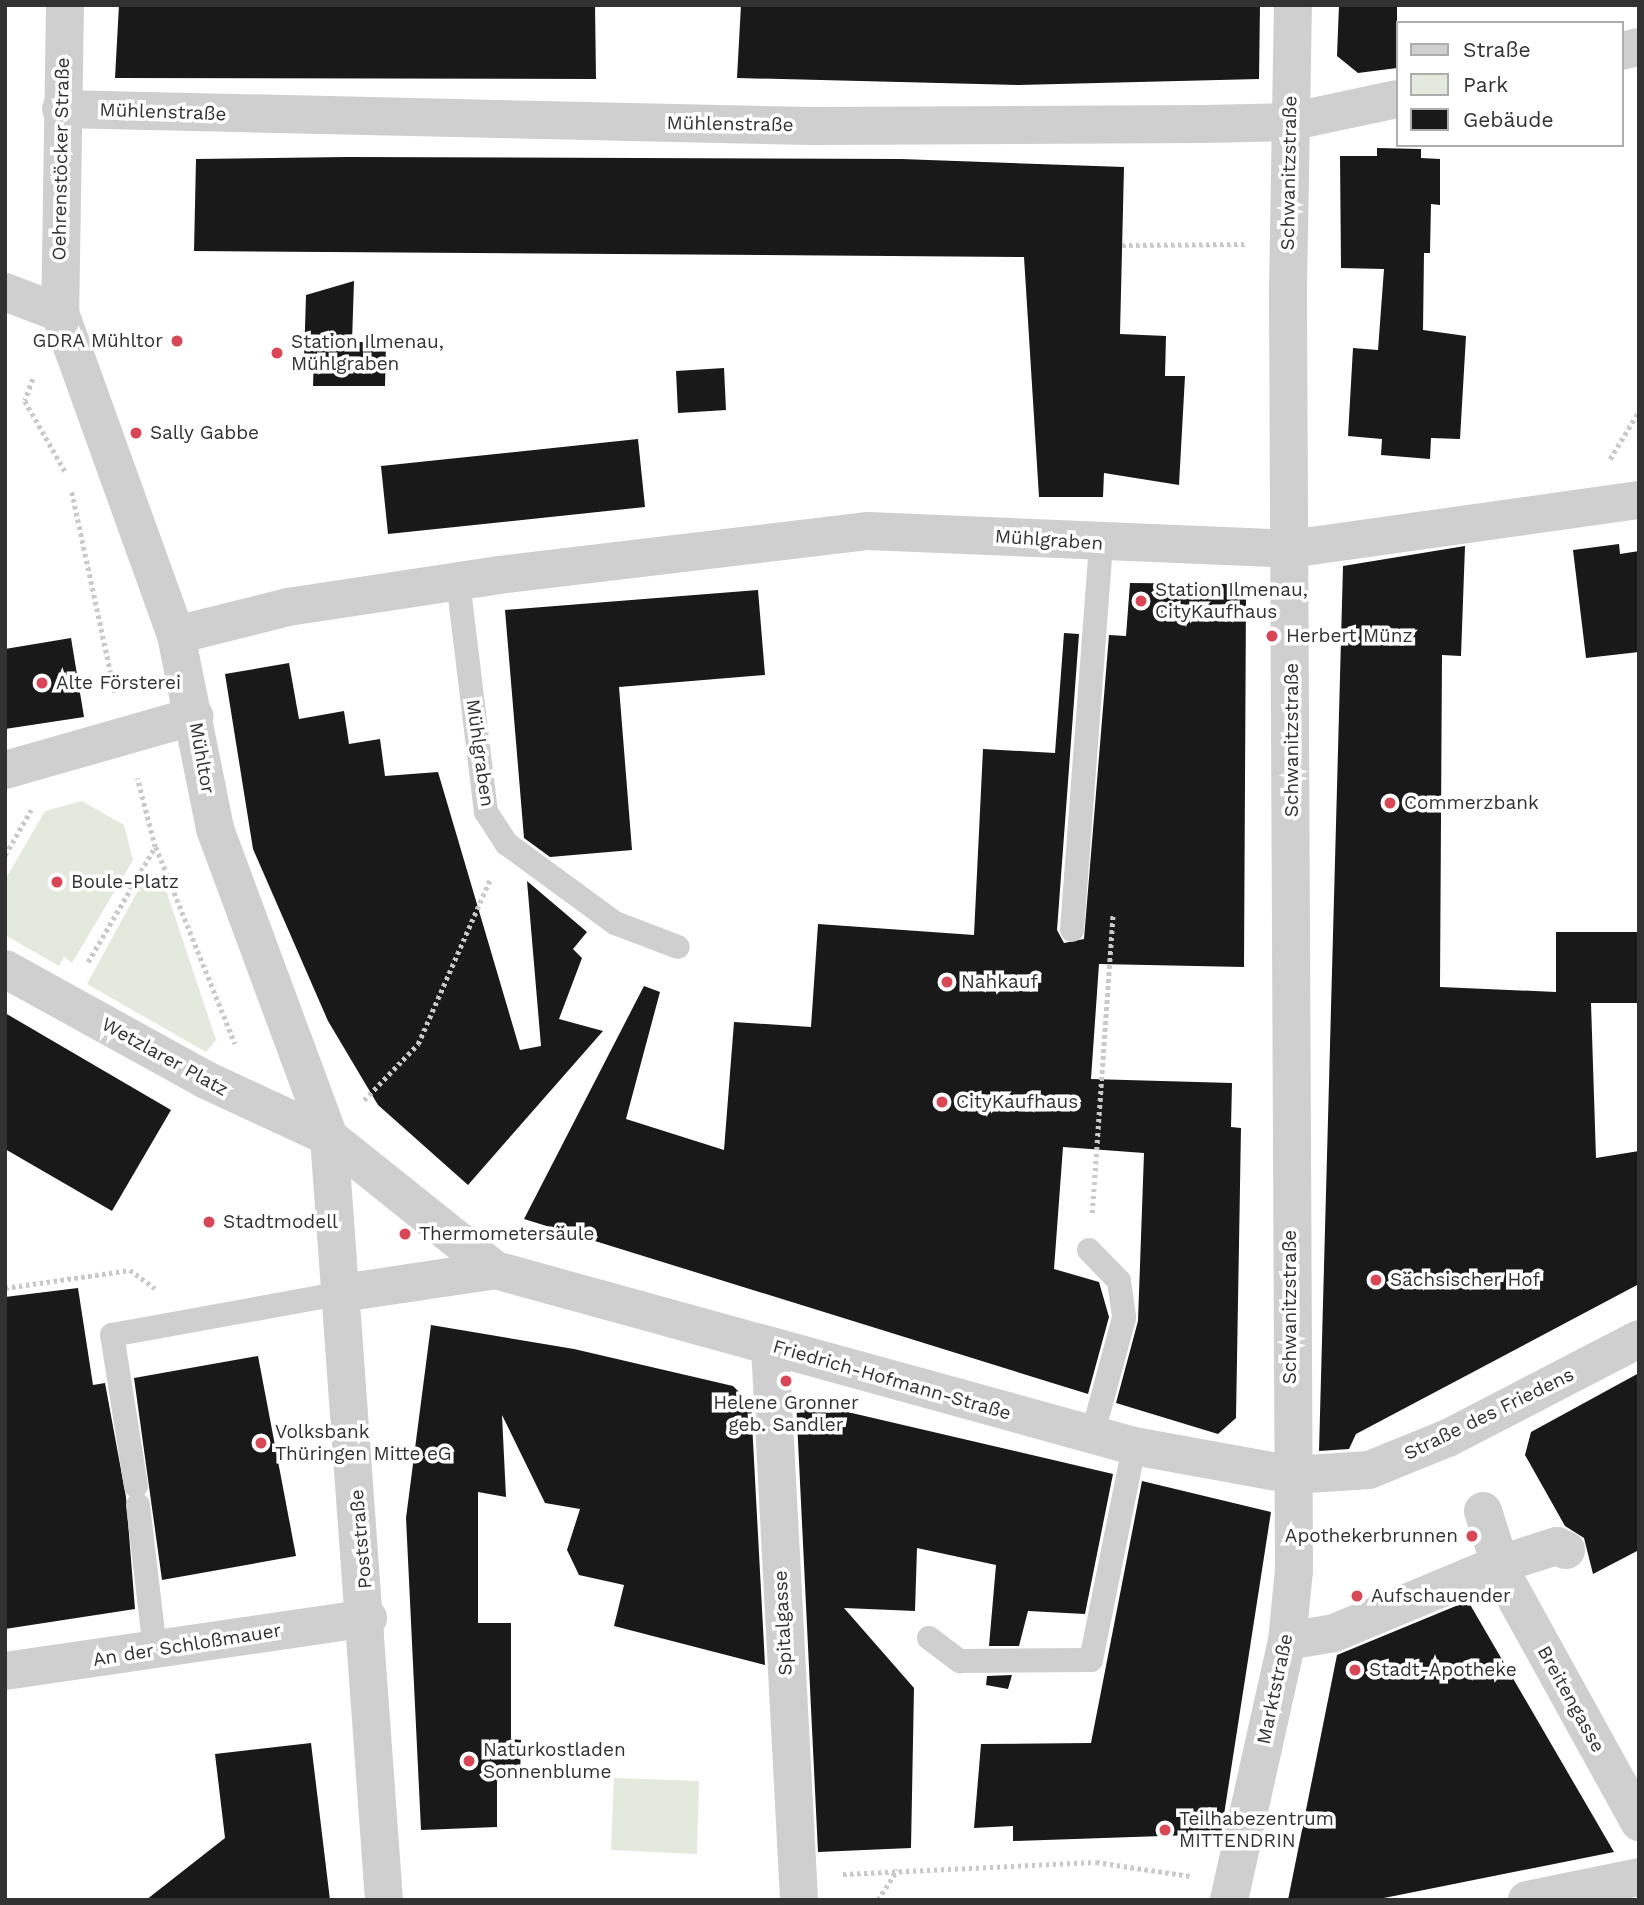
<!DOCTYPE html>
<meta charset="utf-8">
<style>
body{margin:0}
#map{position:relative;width:1644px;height:1905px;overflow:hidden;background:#fff;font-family:"Work Sans",sans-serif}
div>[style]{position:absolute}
.green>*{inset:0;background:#e3e9dc}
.building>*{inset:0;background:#191919}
.path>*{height:4.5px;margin-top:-2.25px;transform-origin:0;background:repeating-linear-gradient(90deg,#c9c9c9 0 3.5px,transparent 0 7px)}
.lane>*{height:24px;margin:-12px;padding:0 12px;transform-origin:12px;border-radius:12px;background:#cfcfcf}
.street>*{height:38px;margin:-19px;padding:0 19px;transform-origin:19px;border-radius:19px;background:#cfcfcf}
.dots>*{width:19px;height:19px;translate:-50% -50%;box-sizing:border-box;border:4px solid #fff;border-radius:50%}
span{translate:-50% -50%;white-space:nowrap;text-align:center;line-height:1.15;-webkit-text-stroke:7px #fff;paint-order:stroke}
.street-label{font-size:19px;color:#323232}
.poi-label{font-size:19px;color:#323232}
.right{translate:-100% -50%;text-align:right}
.left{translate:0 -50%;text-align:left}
.frame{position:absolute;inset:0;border:7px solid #323232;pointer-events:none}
.legend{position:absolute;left:1396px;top:21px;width:228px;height:126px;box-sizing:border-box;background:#fff;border:2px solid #adadad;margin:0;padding:9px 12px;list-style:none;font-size:21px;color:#323232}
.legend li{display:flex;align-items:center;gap:14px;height:35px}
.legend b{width:35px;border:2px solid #adadad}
</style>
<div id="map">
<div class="green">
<div style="clip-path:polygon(82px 801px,124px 825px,133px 860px,72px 963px,64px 957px,59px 966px,5px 935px,5px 880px,45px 811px)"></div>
<div style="clip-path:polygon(148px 872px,163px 881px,216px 1040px,206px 1052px,87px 984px)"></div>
<div style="clip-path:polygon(614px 1778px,699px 1781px,697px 1854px,611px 1850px)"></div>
</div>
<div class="building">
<div style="clip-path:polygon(119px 5px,595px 5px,596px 79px,115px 78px)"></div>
<div style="clip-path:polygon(741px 5px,1260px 5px,1259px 79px,1018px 85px,737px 78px)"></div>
<div style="clip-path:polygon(1339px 5px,1397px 5px,1397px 68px,1358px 73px,1337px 56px)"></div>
<div style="clip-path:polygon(1377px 148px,1421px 149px,1421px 158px,1440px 159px,1440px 205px,1431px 204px,1430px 253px,1424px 253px,1423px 330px,1466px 336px,1460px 439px,1431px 438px,1430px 459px,1381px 455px,1382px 439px,1348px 436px,1353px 348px,1378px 350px,1384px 269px,1341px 268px,1340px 156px,1377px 156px)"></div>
<div style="clip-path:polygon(347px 157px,901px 159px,1124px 167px,1120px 334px,1166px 336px,1165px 376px,1185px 376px,1179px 485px,1104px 473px,1103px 497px,1039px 497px,1024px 257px,194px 251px,196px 159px)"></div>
<div style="clip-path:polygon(354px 281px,352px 342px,386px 342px,385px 386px,313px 386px,314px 356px,304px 360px,306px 295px)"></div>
<div style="clip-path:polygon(724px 368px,726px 410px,678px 413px,676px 371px)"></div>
<div style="clip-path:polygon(638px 439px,645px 507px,388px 534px,381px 466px)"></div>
<div style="clip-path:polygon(1619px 544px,1620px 554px,1639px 551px,1639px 652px,1586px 658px,1573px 550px)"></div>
<div style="clip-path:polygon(1465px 546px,1461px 656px,1442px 655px,1440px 987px,1556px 992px,1556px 932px,1639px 932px,1639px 1003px,1591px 1003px,1596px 1158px,1639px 1151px,1639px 1284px,1356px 1434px,1349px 1449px,1319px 1451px,1343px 566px)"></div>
<div style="clip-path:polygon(1130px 583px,1231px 584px,1231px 595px,1246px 596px,1244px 967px,1099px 964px,1091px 1079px,1232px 1083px,1231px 1127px,1241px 1128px,1236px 1418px,1218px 1434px,1116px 1403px,1138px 1321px,1144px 1153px,1063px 1147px,1054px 1269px,1099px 1282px,1109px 1317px,1088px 1394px,524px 1219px,644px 986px,660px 992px,626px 1119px,724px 1150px,734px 1022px,811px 1027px,818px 924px,974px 935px,983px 749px,1055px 753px,1064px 633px,1079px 634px,1057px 930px,1064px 943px,1084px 939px,1109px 635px,1126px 636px)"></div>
<div style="clip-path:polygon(758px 590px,765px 675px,619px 687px,632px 850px,550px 857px,524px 838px,505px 610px)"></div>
<div style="clip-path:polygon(71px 638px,84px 717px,5px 729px,5px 649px)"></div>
<div style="clip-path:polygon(289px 663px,299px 719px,344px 711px,349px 744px,380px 739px,385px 776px,438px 772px,520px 1050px,541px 1046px,527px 881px,587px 932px,573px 949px,582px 958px,559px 1019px,603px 1031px,468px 1185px,378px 1105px,328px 1021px,253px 849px,225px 674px)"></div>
<div style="clip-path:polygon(5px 1013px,171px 1110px,112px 1211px,5px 1149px)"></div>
<div style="clip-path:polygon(78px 1288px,93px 1385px,105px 1383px,126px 1497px,135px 1609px,5px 1629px,5px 1297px)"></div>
<div style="clip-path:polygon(431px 1325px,574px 1349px,733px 1386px,751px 1404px,765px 1665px,614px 1626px,624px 1585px,579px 1575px,567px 1550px,580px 1509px,545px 1503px,502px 1415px,506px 1497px,478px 1492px,478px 1623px,511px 1623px,511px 1739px,521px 1740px,520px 1781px,497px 1781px,497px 1827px,421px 1830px,406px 1518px)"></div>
<div style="clip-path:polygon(258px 1356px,296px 1556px,162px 1580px,134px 1378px)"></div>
<div style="clip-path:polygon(1639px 1373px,1639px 1550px,1593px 1574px,1584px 1538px,1565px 1526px,1525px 1455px,1531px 1432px)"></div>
<div style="clip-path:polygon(796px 1400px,1113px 1474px,1085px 1614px,1028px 1611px,1019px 1646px,989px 1646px,996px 1565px,917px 1548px,915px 1611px,844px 1608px,914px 1688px,911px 1848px,818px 1852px)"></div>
<div style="clip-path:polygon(1142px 1481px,1271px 1512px,1221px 1834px,1013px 1841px,1013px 1826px,974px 1828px,981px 1744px,1091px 1743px)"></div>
<div style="clip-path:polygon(1468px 1601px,1614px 1852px,1374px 1900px,1288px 1900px,1337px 1655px)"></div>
<div style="clip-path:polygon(1012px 1675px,1008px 1689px,986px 1685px,987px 1676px)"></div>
<div style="clip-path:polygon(311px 1743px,330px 1900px,146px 1900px,225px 1838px,215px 1754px)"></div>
</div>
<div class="path">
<div style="left:1122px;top:245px;width:123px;rotate:-0.5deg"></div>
<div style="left:33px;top:379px;width:23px;rotate:110deg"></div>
<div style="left:25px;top:401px;width:83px;rotate:60.3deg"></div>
<div style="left:1610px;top:459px;width:56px;rotate:-58.9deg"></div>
<div style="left:72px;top:492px;width:205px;rotate:77.9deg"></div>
<div style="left:156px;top:847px;width:212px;rotate:68.1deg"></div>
<div style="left:5px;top:855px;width:52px;rotate:-60deg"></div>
<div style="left:88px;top:962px;width:133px;rotate:-59.8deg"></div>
<div style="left:155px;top:847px;width:71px;rotate:-104.6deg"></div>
<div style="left:364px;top:1100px;width:78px;rotate:-46deg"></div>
<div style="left:418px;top:1044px;width:180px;rotate:-66.4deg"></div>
<div style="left:1092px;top:1213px;width:299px;rotate:-86deg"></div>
<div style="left:5px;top:1288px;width:126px;rotate:-8.2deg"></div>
<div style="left:130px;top:1270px;width:31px;rotate:36deg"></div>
<div style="left:843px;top:1874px;width:253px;rotate:-2.7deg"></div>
<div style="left:1096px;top:1862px;width:95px;rotate:8.5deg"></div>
<div style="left:878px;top:1900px;width:36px;rotate:-58deg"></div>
</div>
<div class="lane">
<div style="left:458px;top:581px;width:233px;rotate:83.1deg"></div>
<div style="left:486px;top:812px;width:38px;rotate:57deg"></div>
<div style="left:507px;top:844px;width:134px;rotate:36.2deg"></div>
<div style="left:615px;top:923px;width:67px;rotate:20.9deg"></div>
<div style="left:1072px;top:930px;width:388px;rotate:-85.7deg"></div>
<div style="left:1089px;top:1250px;width:43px;rotate:45.9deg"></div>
<div style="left:1119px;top:1281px;width:37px;rotate:82deg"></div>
<div style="left:1124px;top:1318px;width:122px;rotate:105.2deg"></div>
<div style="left:136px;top:1486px;width:153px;rotate:-99deg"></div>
<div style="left:112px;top:1335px;width:234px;rotate:-10.3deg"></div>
<div style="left:138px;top:1505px;width:145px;rotate:83.3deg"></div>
<div style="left:929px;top:1638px;width:39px;rotate:37deg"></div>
<div style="left:960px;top:1661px;width:131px;rotate:-0.4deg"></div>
<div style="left:1091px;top:1660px;width:218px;rotate:-78.6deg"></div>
</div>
<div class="street">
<div style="left:65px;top:5px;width:308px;rotate:90.9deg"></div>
<div style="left:60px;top:313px;width:342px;rotate:70.2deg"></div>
<div style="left:176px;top:635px;width:198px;rotate:78.6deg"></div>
<div style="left:215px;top:829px;width:328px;rotate:69.7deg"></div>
<div style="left:329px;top:1137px;width:765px;rotate:85.88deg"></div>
<div style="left:1621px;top:51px;width:18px;rotate:-13deg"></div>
<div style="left:61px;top:109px;width:752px;rotate:1.3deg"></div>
<div style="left:813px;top:126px;width:390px;rotate:-0.3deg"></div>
<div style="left:1203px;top:124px;width:86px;rotate:-1.3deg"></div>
<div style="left:1289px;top:122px;width:110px;rotate:-12deg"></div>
<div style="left:5px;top:292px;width:59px;rotate:20.9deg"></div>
<div style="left:176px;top:635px;width:115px;rotate:-14deg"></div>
<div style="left:288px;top:607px;width:213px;rotate:-8.6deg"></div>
<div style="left:499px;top:575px;width:372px;rotate:-6.8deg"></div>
<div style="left:868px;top:531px;width:422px;rotate:2.4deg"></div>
<div style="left:1290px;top:549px;width:352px;rotate:-8deg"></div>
<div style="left:5px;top:770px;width:197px;rotate:-15.9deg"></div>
<div style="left:5px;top:969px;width:230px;rotate:28.9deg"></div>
<div style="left:206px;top:1080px;width:136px;rotate:24.9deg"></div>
<div style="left:329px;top:1137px;width:213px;rotate:38.7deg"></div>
<div style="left:495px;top:1270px;width:663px;rotate:15.4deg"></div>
<div style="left:1134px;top:1446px;width:162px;rotate:10.3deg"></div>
<div style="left:1293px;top:1475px;width:76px;rotate:-3.8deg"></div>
<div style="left:1369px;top:1470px;width:85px;rotate:-22.1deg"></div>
<div style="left:1448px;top:1438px;width:215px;rotate:-27.4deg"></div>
<div style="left:342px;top:1293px;width:155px;rotate:-8.5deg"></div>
<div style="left:770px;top:1346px;width:555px;rotate:87deg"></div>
<div style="left:1483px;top:1511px;width:69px;rotate:72.3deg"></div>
<div style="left:1504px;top:1577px;width:280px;rotate:61.1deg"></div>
<div style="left:1287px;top:1641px;width:48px;rotate:-9.7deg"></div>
<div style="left:1334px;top:1633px;width:180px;rotate:-22.6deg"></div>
<div style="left:1500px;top:1564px;width:60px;rotate:-17.5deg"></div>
<div style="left:1557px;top:1546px;width:10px;rotate:24deg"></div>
<div style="left:5px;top:1671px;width:367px;rotate:-8.3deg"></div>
<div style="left:1229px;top:1900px;width:265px;rotate:-77.4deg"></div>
<div style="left:1287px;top:1641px;width:71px;rotate:-84.4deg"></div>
<div style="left:1294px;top:1570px;width:1281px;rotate:-90.27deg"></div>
<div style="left:1288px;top:289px;width:284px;rotate:-89deg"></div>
<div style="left:1527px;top:1900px;width:114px;rotate:-11.6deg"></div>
</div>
<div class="dots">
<div style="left:177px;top:341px;background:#d74755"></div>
<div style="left:277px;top:353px;background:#d74755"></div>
<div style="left:136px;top:433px;background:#d74755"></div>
<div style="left:1141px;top:601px;background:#d74755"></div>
<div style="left:1272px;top:636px;background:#d74755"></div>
<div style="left:42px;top:683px;background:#d74755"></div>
<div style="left:1390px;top:803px;background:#d74755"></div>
<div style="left:57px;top:882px;background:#d74755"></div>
<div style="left:947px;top:982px;background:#d74755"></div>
<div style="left:942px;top:1102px;background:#d74755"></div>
<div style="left:209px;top:1222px;background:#d74755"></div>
<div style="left:405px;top:1234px;background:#d74755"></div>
<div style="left:1376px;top:1280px;background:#d74755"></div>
<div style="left:786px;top:1381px;background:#d74755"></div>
<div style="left:261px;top:1443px;background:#d74755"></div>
<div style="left:1472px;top:1536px;background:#d74755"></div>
<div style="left:1357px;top:1596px;background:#d74755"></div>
<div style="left:1355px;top:1670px;background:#d74755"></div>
<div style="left:469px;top:1761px;background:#d74755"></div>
<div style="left:1165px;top:1830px;background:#d74755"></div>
</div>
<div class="street-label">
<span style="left:163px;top:112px;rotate:2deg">Mühlenstraße</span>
<span style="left:730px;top:124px;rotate:1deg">Mühlenstraße</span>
<span style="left:61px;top:159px;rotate:-89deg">Oehrenstöcker Straße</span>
<span style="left:1289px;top:173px;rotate:-89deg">Schwanitzstraße</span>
<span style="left:1049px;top:540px;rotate:4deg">Mühlgraben</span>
<span style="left:1292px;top:740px;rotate:-90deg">Schwanitzstraße</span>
<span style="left:480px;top:753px;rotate:82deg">Mühlgraben</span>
<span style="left:202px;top:758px;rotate:80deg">Mühltor</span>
<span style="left:165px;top:1057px;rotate:29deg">Wetzlarer Platz</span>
<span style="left:1290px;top:1307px;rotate:-90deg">Schwanitzstraße</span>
<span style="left:892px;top:1380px;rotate:16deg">Friedrich-Hofmann-Straße</span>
<span style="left:1489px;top:1414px;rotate:-26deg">Straße des Friedens</span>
<span style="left:361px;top:1539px;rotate:-95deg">Poststraße</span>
<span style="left:783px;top:1623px;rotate:-93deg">Spitalgasse</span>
<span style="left:187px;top:1645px;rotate:-9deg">An der Schloßmauer</span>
<span style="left:1275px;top:1689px;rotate:-78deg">Marktstraße</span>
<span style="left:1571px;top:1699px;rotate:61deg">Breitengasse</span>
</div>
<div class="poi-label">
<span class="right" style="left:163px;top:341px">GDRA Mühltor</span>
<span class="left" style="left:291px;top:353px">Station Ilmenau,<br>Mühlgraben</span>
<span class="left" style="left:150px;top:433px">Sally Gabbe</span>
<span class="left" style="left:1155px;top:601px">Station Ilmenau,<br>CityKaufhaus</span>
<span class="left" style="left:1286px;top:636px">Herbert Münz</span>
<span class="left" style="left:56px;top:683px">Alte Försterei</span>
<span class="left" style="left:1404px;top:803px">Commerzbank</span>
<span class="left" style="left:71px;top:882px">Boule-Platz</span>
<span class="left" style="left:961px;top:982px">Nahkauf</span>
<span class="left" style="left:956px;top:1102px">CityKaufhaus</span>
<span class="left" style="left:223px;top:1222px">Stadtmodell</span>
<span class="left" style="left:419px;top:1234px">Thermometersäule</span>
<span class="left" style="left:1390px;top:1280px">Sächsischer Hof</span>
<span style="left:786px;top:1414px">Helene Gronner<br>geb. Sandler</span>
<span class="left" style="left:275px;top:1443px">Volksbank<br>Thüringen Mitte eG</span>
<span class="right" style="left:1458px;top:1536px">Apothekerbrunnen</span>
<span class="left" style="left:1371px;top:1596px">Aufschauender</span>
<span class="left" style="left:1369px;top:1670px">Stadt-Apotheke</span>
<span class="left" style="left:483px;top:1761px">Naturkostladen<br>Sonnenblume</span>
<span class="left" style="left:1179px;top:1830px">Teilhabezentrum<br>MITTENDRIN</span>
</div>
<div class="frame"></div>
<ul class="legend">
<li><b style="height:9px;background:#cfcfcf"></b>Straße</li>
<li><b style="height:19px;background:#e3e9dc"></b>Park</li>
<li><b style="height:19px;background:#191919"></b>Gebäude</li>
</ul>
</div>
